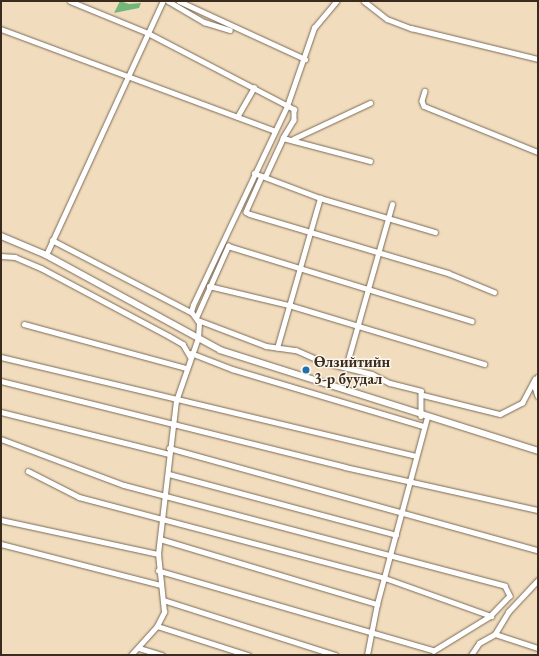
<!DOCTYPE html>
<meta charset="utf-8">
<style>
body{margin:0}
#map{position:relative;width:539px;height:656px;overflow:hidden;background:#f1ddbd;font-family:"EB Garamond",serif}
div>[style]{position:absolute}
.forest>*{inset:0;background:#72b679}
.roads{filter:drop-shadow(0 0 1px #7b6956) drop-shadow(0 0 1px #7b6956)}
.street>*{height:4.5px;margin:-2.25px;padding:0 2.25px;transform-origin:2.25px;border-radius:2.25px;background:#fff}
.secondary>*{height:6px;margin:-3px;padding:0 3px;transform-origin:3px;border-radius:3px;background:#fff}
.dots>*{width:11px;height:11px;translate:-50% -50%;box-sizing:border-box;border:2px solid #fbf7ec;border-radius:50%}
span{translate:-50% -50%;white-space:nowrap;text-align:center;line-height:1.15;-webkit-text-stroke:3px #fbf7ec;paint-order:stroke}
.poi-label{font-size:15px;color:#3b2a1e;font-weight:700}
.left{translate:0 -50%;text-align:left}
.frame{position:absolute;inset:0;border:2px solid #3b2a1e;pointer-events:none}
</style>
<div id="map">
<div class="forest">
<div style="clip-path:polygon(120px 1px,129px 4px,141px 3px,139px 8px,114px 13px)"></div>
</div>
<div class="roads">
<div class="street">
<div style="left:70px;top:1px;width:84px;rotate:22.3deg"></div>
<div style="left:148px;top:33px;width:165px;rotate:27.5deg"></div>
<div style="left:294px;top:109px;width:11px;rotate:90deg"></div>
<div style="left:294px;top:120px;width:21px;rotate:121deg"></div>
<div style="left:168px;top:1px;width:42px;rotate:30.3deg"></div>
<div style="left:204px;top:22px;width:27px;rotate:17deg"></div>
<div style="left:179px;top:1px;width:139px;rotate:24.7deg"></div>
<div style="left:364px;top:1px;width:29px;rotate:38deg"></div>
<div style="left:387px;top:19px;width:26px;rotate:21deg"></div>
<div style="left:411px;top:28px;width:131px;rotate:13.7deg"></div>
<div style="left:1px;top:29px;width:292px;rotate:20.4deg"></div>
<div style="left:425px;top:91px;width:10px;rotate:107deg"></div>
<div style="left:422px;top:101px;width:5px;rotate:68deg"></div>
<div style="left:424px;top:106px;width:123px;rotate:22deg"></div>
<div style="left:237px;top:117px;width:34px;rotate:-60deg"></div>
<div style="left:293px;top:139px;width:85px;rotate:-25.1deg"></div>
<div style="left:254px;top:173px;width:71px;rotate:20.7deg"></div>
<div style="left:320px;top:198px;width:120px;rotate:16.5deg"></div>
<div style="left:262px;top:176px;width:39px;rotate:114deg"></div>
<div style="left:246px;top:212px;width:4px;rotate:27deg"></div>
<div style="left:250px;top:214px;width:207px;rotate:16.6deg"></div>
<div style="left:448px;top:273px;width:50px;rotate:22.4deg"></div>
<div style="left:265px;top:177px;width:43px;rotate:-65.2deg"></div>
<div style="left:283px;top:138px;width:90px;rotate:14.8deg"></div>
<div style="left:52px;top:240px;width:157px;rotate:27.4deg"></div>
<div style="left:46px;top:255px;width:280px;rotate:-65.3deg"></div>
<div style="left:1px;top:256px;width:14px;rotate:4deg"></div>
<div style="left:15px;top:257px;width:28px;rotate:23deg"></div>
<div style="left:41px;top:268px;width:145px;rotate:28deg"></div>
<div style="left:169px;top:336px;width:16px;rotate:30deg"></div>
<div style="left:183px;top:344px;width:14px;rotate:60deg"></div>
<div style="left:209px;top:286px;width:82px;rotate:13.4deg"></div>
<div style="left:289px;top:305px;width:204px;rotate:16.8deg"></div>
<div style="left:196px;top:318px;width:79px;rotate:-66deg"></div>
<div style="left:228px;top:246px;width:255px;rotate:17.1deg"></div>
<div style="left:198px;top:320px;width:73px;rotate:20.9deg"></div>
<div style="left:266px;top:346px;width:30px;rotate:8deg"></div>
<div style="left:296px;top:350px;width:30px;rotate:24deg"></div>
<div style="left:323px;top:362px;width:50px;rotate:13.8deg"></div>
<div style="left:372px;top:374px;width:20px;rotate:27deg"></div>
<div style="left:390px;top:383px;width:32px;rotate:14deg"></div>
<div style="left:421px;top:391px;width:25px;rotate:90deg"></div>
<div style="left:24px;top:324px;width:168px;rotate:15.2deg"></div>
<div style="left:277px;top:348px;width:156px;rotate:-74deg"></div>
<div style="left:191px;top:353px;width:44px;rotate:21.3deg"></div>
<div style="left:232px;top:369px;width:199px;rotate:16.6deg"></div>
<div style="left:1px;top:357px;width:426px;rotate:13.4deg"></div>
<div style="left:346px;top:367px;width:169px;rotate:-74.2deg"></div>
<div style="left:538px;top:377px;width:10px;rotate:107deg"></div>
<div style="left:535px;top:387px;width:9px;rotate:72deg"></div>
<div style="left:1px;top:381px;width:355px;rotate:14deg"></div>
<div style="left:345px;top:467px;width:198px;rotate:12.6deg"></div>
<div style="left:423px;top:395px;width:79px;rotate:13.9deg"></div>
<div style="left:500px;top:414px;width:25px;rotate:-27deg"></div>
<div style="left:522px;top:403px;width:27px;rotate:-62deg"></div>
<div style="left:1px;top:412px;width:173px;rotate:14deg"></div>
<div style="left:1px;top:439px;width:131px;rotate:20.5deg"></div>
<div style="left:124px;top:485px;width:394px;rotate:14.8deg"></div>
<div style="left:505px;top:586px;width:11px;rotate:63deg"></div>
<div style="left:510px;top:596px;width:28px;rotate:134deg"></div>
<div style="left:491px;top:616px;width:67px;rotate:148.4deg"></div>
<div style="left:434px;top:651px;width:287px;rotate:-163.8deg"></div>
<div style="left:169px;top:448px;width:383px;rotate:15.5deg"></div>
<div style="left:28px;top:471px;width:57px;rotate:27deg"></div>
<div style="left:79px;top:497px;width:317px;rotate:14.8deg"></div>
<div style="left:385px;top:578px;width:113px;rotate:19.7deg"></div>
<div style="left:169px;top:474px;width:235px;rotate:15deg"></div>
<div style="left:1px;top:520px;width:161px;rotate:12.2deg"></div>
<div style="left:160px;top:539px;width:227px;rotate:16.7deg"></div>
<div style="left:1px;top:544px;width:165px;rotate:14.4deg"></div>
<div style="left:163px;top:600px;width:181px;rotate:17.7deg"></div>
<div style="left:157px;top:626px;width:96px;rotate:17.7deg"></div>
<div style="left:495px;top:634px;width:45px;rotate:18deg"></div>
<div style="left:139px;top:648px;width:24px;rotate:17deg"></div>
<div style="left:131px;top:655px;width:39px;rotate:-48deg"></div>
<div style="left:157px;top:626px;width:16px;rotate:-63deg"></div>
<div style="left:164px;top:612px;width:58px;rotate:-95.9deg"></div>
<div style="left:158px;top:554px;width:154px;rotate:-83.3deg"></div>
<div style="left:176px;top:401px;width:67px;rotate:-70.8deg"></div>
<div style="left:198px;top:338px;width:15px;rotate:-86deg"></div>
<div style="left:199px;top:323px;width:14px;rotate:-126deg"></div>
<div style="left:191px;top:312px;width:7px;rotate:-74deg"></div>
<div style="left:193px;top:305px;width:220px;rotate:-64.7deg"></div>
<div style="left:287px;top:106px;width:83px;rotate:-70.9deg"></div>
<div style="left:314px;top:28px;width:35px;rotate:-50deg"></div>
<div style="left:367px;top:655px;width:52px;rotate:-78.9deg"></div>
<div style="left:377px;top:604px;width:193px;rotate:-75deg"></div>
<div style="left:471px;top:655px;width:14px;rotate:-56deg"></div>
<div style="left:479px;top:643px;width:18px;rotate:-29deg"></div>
<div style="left:495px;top:634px;width:26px;rotate:-59deg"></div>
<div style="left:508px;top:612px;width:44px;rotate:-46.8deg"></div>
</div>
<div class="secondary">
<div style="left:1px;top:236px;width:49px;rotate:22.9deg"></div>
<div style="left:46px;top:255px;width:198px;rotate:28.6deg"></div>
<div style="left:220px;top:350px;width:334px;rotate:17.6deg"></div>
</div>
</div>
<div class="dots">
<div style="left:306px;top:370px;background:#1f6fb2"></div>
</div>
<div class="poi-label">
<span class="left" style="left:314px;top:370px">Өлзийтийн<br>3-р буудал</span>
</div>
<div class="frame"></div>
</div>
